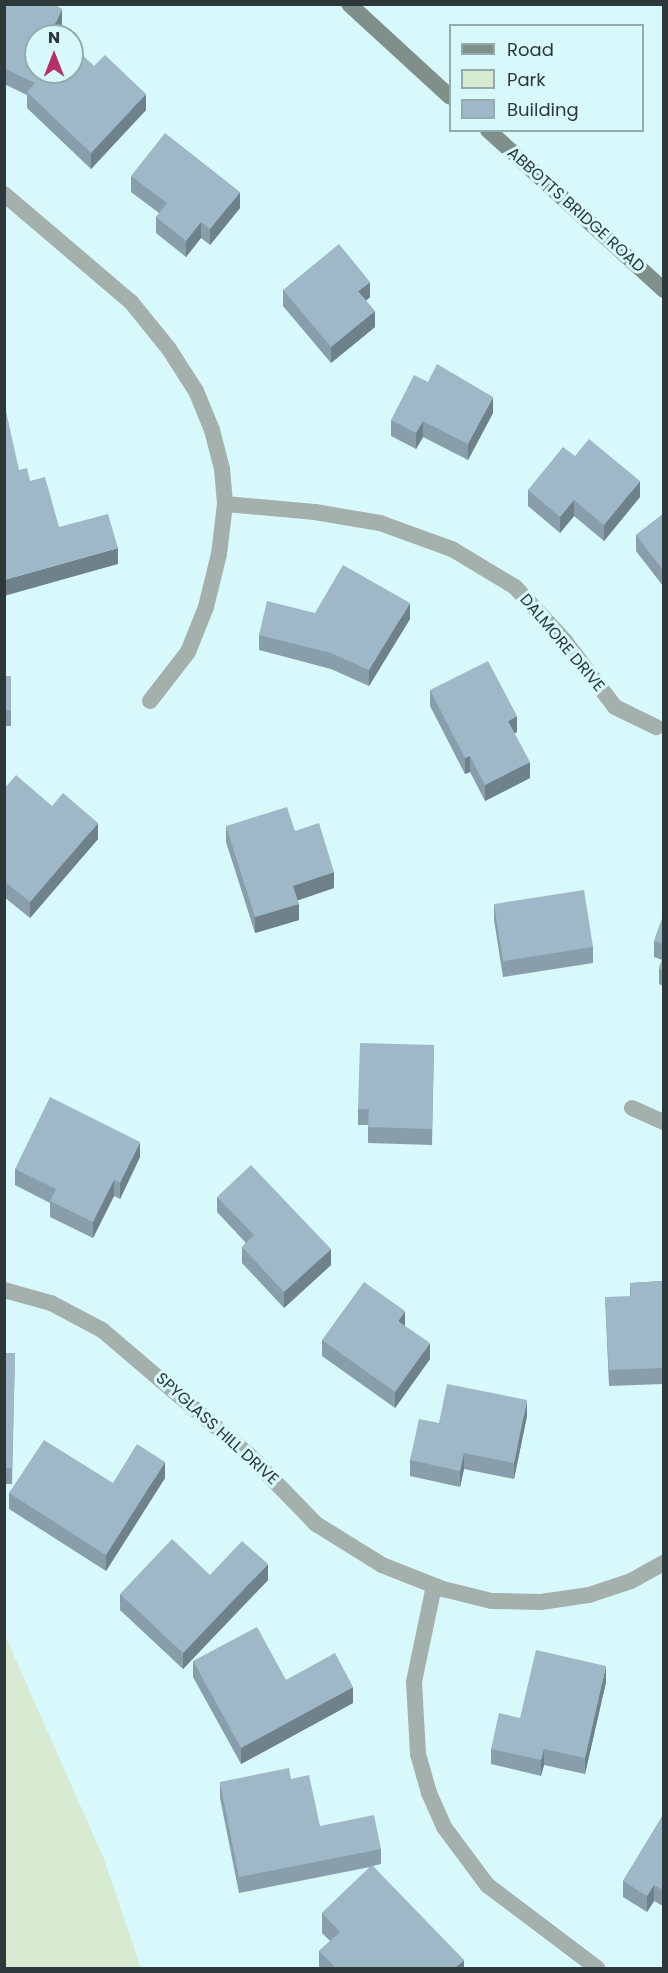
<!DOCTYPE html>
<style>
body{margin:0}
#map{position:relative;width:668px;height:1973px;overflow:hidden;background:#d8f9fb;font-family:Poppins,sans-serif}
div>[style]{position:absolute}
.green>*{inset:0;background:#d9ead2}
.minor>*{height:16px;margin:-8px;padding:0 8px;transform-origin:8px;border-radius:8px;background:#a4b0ab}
.secondary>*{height:16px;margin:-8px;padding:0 8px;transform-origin:8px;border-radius:8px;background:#7e9089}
.wall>*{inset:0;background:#899eab}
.shaded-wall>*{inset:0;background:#6f818b}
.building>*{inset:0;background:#9fb8c7}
span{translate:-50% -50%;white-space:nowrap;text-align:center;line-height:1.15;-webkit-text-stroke:6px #d8f9fb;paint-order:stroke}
.street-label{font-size:16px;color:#2c3839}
.frame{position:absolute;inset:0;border:6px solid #2c3839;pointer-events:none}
.legend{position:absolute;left:449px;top:24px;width:195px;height:108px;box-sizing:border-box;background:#d8f9fb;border:2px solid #93acad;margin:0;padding:8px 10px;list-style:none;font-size:18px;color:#2c3839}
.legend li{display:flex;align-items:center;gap:12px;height:30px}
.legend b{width:30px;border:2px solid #93acad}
.north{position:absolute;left:24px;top:24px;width:60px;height:60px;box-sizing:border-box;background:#d8f9fb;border:2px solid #93acad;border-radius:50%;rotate:0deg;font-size:16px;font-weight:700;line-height:24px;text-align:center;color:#2c3839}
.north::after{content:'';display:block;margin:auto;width:21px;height:27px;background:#b72d69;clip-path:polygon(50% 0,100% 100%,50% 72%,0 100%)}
</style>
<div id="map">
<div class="green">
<div style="clip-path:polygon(5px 1635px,104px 1859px,141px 1968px,5px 1968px)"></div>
</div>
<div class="minor">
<div style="left:4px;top:194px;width:167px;rotate:40.4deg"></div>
<div style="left:131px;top:302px;width:60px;rotate:51deg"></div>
<div style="left:169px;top:349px;width:50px;rotate:57.3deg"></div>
<div style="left:196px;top:391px;width:42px;rotate:67.7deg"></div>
<div style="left:212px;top:430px;width:40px;rotate:75.6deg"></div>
<div style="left:222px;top:469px;width:35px;rotate:85deg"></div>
<div style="left:225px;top:504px;width:50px;rotate:96.8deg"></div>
<div style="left:219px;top:554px;width:55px;rotate:103.8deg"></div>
<div style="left:206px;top:607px;width:48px;rotate:111.8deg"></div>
<div style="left:188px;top:652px;width:62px;rotate:127.8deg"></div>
<div style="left:225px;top:504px;width:90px;rotate:5.1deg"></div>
<div style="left:315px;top:512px;width:66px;rotate:9.6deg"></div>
<div style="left:380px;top:523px;width:77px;rotate:19.9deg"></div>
<div style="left:452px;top:549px;width:74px;rotate:31.1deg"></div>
<div style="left:515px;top:587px;width:74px;rotate:47.2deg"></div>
<div style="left:565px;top:641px;width:83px;rotate:52.9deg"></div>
<div style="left:615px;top:707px;width:46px;rotate:26deg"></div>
<div style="left:632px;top:1108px;width:35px;rotate:24deg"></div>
<div style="left:4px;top:1290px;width:49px;rotate:15.5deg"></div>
<div style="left:51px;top:1303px;width:58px;rotate:27.9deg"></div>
<div style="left:102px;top:1330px;width:193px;rotate:40.4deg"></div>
<div style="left:249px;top:1455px;width:96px;rotate:45.8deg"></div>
<div style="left:316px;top:1524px;width:78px;rotate:31.8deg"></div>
<div style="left:382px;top:1565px;width:66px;rotate:21.5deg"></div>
<div style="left:443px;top:1589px;width:49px;rotate:14deg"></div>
<div style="left:491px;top:1601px;width:50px;rotate:1.1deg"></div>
<div style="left:541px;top:1602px;width:49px;rotate:-8.3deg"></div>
<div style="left:589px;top:1595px;width:44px;rotate:-18.4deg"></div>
<div style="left:631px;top:1581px;width:38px;rotate:-29deg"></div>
<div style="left:434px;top:1586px;width:98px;rotate:101.8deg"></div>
<div style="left:414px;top:1682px;width:72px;rotate:86.8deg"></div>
<div style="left:418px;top:1754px;width:41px;rotate:74.2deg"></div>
<div style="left:429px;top:1793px;width:37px;rotate:66deg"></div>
<div style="left:444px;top:1827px;width:72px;rotate:53.4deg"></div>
<div style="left:487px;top:1885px;width:138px;rotate:37deg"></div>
</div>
<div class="secondary">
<div style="left:349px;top:4px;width:137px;rotate:42.6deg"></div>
<div style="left:488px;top:130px;width:238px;rotate:42.3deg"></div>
</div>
<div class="wall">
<div style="clip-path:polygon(4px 4px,62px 25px,58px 33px,94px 66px,146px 110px,91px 169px,27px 108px,27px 95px,4px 84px)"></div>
<div style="clip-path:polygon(131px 176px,240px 208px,210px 245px,201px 238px,186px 257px,156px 233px,156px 217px,159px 213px,131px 192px)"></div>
<div style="clip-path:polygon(283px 290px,370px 297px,366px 301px,375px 327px,331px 363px,283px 306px)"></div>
<div style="clip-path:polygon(493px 413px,468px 460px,423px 437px,416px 449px,391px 436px,391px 420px)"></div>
<div style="clip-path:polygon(575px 456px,640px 497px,604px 541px,574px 516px,560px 533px,528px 506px,528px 490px)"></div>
<div style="clip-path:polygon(663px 514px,663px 586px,636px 551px,636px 535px)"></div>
<div style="clip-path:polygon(315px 613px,410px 619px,369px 686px,331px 669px,259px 650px,259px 635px)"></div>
<div style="clip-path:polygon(4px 676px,11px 676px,11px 726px,4px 726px)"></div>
<div style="clip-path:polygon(430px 690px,517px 732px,514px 733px,530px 778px,485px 801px,470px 772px,465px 774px,430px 706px)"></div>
<div style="clip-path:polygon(4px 789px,52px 806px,98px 839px,30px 918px,4px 897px)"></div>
<div style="clip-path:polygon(226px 826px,295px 831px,334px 888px,298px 900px,299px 920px,255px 933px,226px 842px)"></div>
<div style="clip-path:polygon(494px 904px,593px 947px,593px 963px,503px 977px,494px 920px)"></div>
<div style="clip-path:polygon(663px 916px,663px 986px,659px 984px,659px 968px,662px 960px,654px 957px,654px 941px)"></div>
<div style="clip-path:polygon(434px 1045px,432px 1145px,368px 1143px,368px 1125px,358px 1125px,358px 1109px)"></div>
<div style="clip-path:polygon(140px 1157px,120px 1199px,114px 1196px,93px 1238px,50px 1217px,50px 1203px,15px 1185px,15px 1169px)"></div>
<div style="clip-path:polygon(217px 1197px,331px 1265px,284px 1308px,242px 1263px,242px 1247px,246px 1243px,217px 1212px)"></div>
<div style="clip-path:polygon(663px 1281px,663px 1384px,609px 1386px,605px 1297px,630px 1297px,630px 1283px)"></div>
<div style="clip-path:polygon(405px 1326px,430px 1359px,395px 1408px,322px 1356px,322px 1340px)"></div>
<div style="clip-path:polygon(4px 1353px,15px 1353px,12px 1484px,4px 1484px)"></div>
<div style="clip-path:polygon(527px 1416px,514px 1479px,464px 1469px,460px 1487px,410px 1476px,410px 1460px,439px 1423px)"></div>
<div style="clip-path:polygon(165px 1478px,106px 1571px,9px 1509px,9px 1493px)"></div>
<div style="clip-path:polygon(210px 1575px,268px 1580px,183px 1669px,120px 1610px,120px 1594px)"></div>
<div style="clip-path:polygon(193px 1661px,286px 1680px,353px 1703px,241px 1764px,193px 1677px)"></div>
<div style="clip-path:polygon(606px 1682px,585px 1774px,544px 1765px,541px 1776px,491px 1764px,491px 1749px,520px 1718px)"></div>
<div style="clip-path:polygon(291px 1779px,320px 1826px,381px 1849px,381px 1864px,373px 1866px,464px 1968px,319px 1968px,319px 1951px,330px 1941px,322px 1933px,322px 1913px,370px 1867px,239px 1893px,220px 1798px,220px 1782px)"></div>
<div style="clip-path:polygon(663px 1815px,663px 1906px,654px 1901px,647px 1912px,623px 1897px,623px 1881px)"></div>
</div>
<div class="shaded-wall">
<div style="clip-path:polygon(62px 9px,62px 25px,57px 36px,53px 28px)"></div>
<div style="clip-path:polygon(146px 94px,146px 110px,91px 169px,91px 153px)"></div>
<div style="clip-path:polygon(240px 192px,240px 208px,210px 245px,210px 229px)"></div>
<div style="clip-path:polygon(201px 222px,201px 238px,186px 257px,186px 241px)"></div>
<div style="clip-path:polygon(370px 282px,370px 297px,358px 307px,358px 291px)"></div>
<div style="clip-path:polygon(375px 311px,375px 327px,331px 363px,331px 347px)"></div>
<div style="clip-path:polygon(493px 397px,493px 413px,468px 460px,468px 444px)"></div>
<div style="clip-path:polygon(423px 421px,423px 437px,416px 449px,416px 433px)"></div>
<div style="clip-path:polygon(640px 481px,640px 497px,604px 541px,604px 525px)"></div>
<div style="clip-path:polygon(574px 500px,574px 516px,560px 533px,560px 517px)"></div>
<div style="clip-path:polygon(118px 548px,118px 564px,4px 596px,4px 580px)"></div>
<div style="clip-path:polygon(410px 603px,410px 619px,369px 686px,369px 670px)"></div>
<div style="clip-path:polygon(517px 716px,517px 732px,508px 737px,508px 721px)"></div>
<div style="clip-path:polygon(470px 756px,470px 772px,465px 774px,465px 758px)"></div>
<div style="clip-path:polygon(530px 762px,530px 778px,485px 801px,485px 785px)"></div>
<div style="clip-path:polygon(98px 823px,98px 839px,30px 918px,30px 902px)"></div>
<div style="clip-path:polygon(334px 872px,334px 888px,293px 902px,293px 886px)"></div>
<div style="clip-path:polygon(299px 904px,299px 920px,255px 933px,255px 917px)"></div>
<div style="clip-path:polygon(140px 1142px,140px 1157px,120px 1199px,120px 1183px)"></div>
<div style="clip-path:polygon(114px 1180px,114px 1196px,93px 1238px,93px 1222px)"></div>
<div style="clip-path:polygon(331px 1249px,331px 1265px,284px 1308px,284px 1292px)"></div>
<div style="clip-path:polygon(405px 1311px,405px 1327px,398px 1321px)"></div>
<div style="clip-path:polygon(430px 1343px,430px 1359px,395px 1408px,395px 1392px)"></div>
<div style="clip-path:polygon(527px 1400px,527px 1416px,514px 1479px,514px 1463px)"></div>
<div style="clip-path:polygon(464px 1453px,464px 1469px,460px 1487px,460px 1471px)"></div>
<div style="clip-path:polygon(165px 1462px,165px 1478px,106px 1571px,106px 1555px)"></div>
<div style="clip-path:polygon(268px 1564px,268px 1580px,183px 1669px,183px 1653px)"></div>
<div style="clip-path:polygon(606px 1666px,606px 1682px,585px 1774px,585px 1758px)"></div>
<div style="clip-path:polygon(353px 1687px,353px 1703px,241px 1764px,241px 1748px)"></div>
<div style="clip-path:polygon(544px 1749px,544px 1765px,541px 1776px,541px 1760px)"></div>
<div style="clip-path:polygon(654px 1885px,654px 1901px,647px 1912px,647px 1896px)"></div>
<div style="clip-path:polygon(464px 1960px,464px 1968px,455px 1968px)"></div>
</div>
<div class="building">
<div style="clip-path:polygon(4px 4px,54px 4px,62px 9px,53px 28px,61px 36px,36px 36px,36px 72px,72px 72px,72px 46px,94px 66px,105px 55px,146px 94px,91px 153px,27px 92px,35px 83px,4px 68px)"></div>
<div style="clip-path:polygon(165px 133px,240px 192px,210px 229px,201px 222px,186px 241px,156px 217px,167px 203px,131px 176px)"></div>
<div style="clip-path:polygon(339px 244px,370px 282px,358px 291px,375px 311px,331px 347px,283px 290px)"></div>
<div style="clip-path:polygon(437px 364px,493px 397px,468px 444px,423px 421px,416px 433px,391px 420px,414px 375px,428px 382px)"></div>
<div style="clip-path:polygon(4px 402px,19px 470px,27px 468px,30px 481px,45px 477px,59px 527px,108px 514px,118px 548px,4px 580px)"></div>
<div style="clip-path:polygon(589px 439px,640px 481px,604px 525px,574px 500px,560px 517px,528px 490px,563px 447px,575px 456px)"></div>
<div style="clip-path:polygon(663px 514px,663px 570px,636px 535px)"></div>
<div style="clip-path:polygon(343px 565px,410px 603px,369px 670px,331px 653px,259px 635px,267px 601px,315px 613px)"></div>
<div style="clip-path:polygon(488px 661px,517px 716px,508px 721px,530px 762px,485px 785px,470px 756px,465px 758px,430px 690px)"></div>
<div style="clip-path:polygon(4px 676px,11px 676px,11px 710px,4px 710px)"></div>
<div style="clip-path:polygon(16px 775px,52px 806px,63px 793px,98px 823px,30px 902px,4px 881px,4px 789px)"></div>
<div style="clip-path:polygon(287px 807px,295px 831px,319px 823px,334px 872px,293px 886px,299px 904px,255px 917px,226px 826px)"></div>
<div style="clip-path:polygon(584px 890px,593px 947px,503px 961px,494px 904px)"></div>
<div style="clip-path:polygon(663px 916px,663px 944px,654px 941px)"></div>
<div style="clip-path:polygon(663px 956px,663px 970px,659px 968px)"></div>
<div style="clip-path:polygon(360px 1043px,434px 1045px,432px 1129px,368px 1127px,369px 1109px,358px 1109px)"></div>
<div style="clip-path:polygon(50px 1097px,140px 1142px,120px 1183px,114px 1180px,93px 1222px,50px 1201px,56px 1189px,15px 1169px)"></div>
<div style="clip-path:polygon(251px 1165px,331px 1249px,284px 1292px,242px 1247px,254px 1235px,217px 1197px)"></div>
<div style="clip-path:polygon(663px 1281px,663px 1368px,609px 1370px,605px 1297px,631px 1296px,630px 1283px)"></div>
<div style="clip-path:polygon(364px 1282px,405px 1311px,398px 1321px,430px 1343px,395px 1392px,322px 1340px)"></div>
<div style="clip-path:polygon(4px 1353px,15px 1353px,12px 1468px,4px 1468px)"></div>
<div style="clip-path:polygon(447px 1384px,527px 1400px,514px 1463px,464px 1453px,460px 1471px,410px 1460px,419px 1419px,439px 1423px)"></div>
<div style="clip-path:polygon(44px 1440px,113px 1483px,137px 1444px,165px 1462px,106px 1555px,9px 1493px)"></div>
<div style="clip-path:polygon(172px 1539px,210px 1575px,242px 1541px,268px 1564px,183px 1653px,120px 1594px)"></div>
<div style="clip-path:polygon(257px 1627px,286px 1680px,335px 1653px,353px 1687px,241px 1748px,193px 1661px)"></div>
<div style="clip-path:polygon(536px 1650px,606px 1666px,585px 1758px,544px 1749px,541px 1760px,491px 1749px,499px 1713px,520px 1718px)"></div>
<div style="clip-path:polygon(289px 1768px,291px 1779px,309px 1775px,320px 1826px,374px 1815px,381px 1849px,239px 1877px,220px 1782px)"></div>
<div style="clip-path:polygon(663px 1815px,663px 1890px,654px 1885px,647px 1896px,623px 1881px)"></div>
<div style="clip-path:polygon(372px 1865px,464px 1960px,455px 1968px,336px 1968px,319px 1951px,340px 1932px,322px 1913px)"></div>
</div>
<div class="street-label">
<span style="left:576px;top:210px;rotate:42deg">ABBOTTS BRIDGE ROAD</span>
<span style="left:562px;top:643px;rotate:50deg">DALMORE DRIVE</span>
<span style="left:217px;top:1429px;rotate:42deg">SPYGLASS HILL DRIVE</span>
</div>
<div class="frame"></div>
<ul class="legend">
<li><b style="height:8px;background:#7e9089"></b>Road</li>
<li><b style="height:16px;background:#d9ead2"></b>Park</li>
<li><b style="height:16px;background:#9fb8c7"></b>Building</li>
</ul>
<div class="north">N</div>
</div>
